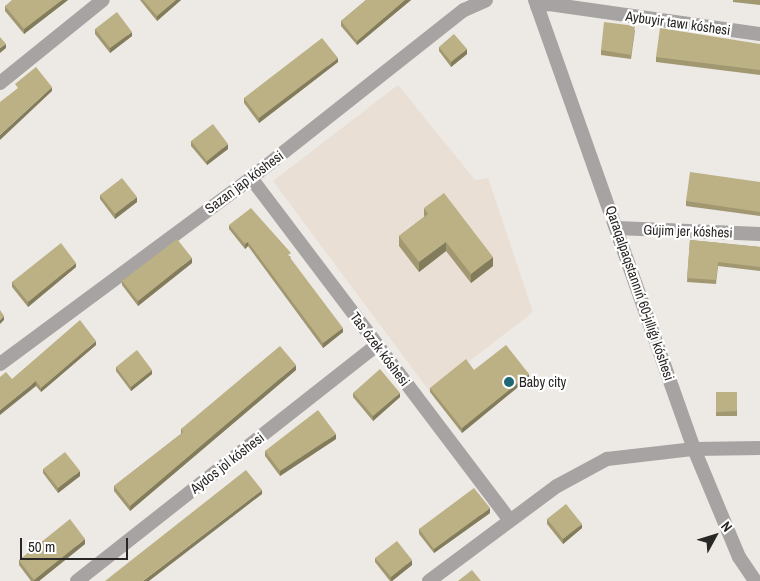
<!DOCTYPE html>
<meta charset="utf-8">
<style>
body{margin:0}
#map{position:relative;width:760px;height:581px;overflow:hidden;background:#ede9e4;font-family:"Archivo Narrow",sans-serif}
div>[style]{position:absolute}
.built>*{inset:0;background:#e9dfd4}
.minor>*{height:14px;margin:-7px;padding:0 7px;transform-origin:7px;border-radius:7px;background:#a6a3a2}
.tertiary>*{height:14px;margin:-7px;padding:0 7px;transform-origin:7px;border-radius:7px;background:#a6a3a2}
.wall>*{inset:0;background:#a19872}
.shaded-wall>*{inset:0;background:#837c5c}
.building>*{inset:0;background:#bbb184}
.dots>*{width:14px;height:14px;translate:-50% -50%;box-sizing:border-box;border:2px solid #fff;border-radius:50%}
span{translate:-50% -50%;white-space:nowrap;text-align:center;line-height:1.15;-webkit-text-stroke:4.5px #fff;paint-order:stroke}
.street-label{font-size:14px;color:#292725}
.poi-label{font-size:14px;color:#292725}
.left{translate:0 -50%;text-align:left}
.north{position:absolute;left:690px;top:511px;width:50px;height:50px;-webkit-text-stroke:4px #fff;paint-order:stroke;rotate:51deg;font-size:14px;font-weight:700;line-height:20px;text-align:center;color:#292725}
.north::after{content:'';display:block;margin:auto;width:18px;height:22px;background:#292725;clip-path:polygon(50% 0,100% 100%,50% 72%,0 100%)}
.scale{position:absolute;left:20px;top:538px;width:108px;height:22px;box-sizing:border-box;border:2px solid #292725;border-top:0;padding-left:6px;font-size:15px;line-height:18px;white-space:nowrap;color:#292725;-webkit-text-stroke:4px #fff;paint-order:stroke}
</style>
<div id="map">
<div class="built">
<div style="clip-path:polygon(398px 85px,475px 180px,488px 178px,533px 312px,430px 392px,273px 181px)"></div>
</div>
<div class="minor">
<div style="left:537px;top:6px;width:12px;rotate:-9deg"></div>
<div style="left:549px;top:4px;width:213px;rotate:8.1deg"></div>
<div style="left:0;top:83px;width:132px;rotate:-38.9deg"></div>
<div style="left:251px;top:178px;width:429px;rotate:52.9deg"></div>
<div style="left:617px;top:228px;width:143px;rotate:2.4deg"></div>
<div style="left:0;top:364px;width:312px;rotate:-36.5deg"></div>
<div style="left:251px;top:178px;width:271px;rotate:-38.3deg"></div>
<div style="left:464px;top:10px;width:24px;rotate:-24deg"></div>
<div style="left:77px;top:581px;width:382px;rotate:-38.2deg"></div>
<div style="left:429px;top:581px;width:159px;rotate:-36.6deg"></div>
<div style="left:557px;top:486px;width:57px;rotate:-28.4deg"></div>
<div style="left:607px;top:459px;width:88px;rotate:-6.6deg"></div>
<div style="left:694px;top:449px;width:66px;rotate:-0.9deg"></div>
</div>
<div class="tertiary">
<div style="left:535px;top:0;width:476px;rotate:70.5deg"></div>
<div style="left:694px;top:449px;width:117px;rotate:67.4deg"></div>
<div style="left:739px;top:557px;width:29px;rotate:56deg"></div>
</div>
<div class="wall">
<div style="clip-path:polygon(68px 0,24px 34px,5px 11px,5px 6px)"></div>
<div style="clip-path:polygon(140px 0,181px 0,157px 21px)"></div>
<div style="clip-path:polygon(366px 0,411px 0,357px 45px,341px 26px,341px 21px)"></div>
<div style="clip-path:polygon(733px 0,760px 0,760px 5px,733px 2px)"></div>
<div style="clip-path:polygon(95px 29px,132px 36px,110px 53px,95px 34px)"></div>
<div style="clip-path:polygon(635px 30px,631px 59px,601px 55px,601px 50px)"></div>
<div style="clip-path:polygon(760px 44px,760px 75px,656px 62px,656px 57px)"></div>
<div style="clip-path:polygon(439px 47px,467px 54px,451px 67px,439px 51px)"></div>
<div style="clip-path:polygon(338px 62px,259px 123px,244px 103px,244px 98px)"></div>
<div style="clip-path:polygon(191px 141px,228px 149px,207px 165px,191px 146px)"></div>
<div style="clip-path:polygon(760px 182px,760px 216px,686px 206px,686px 201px)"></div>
<div style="clip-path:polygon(100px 195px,137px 202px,115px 219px,100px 199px)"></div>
<div style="clip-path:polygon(424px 208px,493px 266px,471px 283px,446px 251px,419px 272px,399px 246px,399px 236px,424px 217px)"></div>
<div style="clip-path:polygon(229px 225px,291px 257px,290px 258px,343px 332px,323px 348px,248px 246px,245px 249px,229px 229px)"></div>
<div style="clip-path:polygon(690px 240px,760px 247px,760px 271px,718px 266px,716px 284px,687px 282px)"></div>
<div style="clip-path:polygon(192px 263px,138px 306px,122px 285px,122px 281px)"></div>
<div style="clip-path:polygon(76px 267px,28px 307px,12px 287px,12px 282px)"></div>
<div style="clip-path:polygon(96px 345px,41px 392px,36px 386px,12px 379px)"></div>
<div style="clip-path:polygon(116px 367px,152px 374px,131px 391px,116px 371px)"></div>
<div style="clip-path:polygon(296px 370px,130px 511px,114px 491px,114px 486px,181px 434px,181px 429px)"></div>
<div style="clip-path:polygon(529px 378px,462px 433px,430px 392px,430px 388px)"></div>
<div style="clip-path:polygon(716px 392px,737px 392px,737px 416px,716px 416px)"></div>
<div style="clip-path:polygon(353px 393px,400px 397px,373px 421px,353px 397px)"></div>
<div style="clip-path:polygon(336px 439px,280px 476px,265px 456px,265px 451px)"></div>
<div style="clip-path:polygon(43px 469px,80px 476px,58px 493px,43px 473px)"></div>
<div style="clip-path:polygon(490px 513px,434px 553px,419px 534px,419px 529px)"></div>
<div style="clip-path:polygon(547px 519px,582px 528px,563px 544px,547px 524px)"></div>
<div style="clip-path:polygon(85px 544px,39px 581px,31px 581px,19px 565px,19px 560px)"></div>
<div style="clip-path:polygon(375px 558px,412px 565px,392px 581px,390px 581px,375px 562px)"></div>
</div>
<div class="shaded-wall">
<div style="clip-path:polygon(62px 0,68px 0,24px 34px,24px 29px)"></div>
<div style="clip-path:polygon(176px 0,181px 0,157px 21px,157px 16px)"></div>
<div style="clip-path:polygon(405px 0,411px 0,357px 45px,357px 41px)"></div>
<div style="clip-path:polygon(132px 32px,132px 36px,110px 53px,110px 48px)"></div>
<div style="clip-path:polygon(6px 44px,6px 48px,0 53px,0 48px)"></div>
<div style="clip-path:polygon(467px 49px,467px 54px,451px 67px,451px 62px)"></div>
<div style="clip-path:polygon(338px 58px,338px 62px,259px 123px,259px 118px)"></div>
<div style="clip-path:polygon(52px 87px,52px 91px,0 140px,0 135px)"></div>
<div style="clip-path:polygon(228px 144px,228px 149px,207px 165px,207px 161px)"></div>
<div style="clip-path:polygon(137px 197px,137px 202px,115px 219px,115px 214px)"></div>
<div style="clip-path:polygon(248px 242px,248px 246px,245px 249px,245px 244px)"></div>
<div style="clip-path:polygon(446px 242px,446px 251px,419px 272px,419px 262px)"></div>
<div style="clip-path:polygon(493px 257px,493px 266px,471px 283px,471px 274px)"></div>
<div style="clip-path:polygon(192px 258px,192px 263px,138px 306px,138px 301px)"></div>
<div style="clip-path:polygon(76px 263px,76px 267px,28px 307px,28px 302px)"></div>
<div style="clip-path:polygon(4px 316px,4px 320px,0 324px,0 320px)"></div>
<div style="clip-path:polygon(343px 328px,343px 332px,323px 348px,323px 343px)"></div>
<div style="clip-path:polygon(96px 341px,96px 345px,41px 392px,41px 388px)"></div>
<div style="clip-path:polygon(296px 365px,296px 370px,130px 511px,130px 506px)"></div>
<div style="clip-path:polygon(152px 370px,152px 374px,131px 391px,131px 387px)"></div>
<div style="clip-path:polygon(529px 374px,529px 378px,462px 433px,462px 428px)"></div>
<div style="clip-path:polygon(36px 381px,36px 386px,0 415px,0 410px)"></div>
<div style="clip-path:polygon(400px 393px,400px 397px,373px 421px,373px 416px)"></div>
<div style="clip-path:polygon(336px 434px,336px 439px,280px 476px,280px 471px)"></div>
<div style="clip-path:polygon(80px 471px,80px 476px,58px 493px,58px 488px)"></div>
<div style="clip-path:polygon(262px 490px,262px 494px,149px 581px,143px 581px)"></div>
<div style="clip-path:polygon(490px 508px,490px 513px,434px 553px,434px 549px)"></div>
<div style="clip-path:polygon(582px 524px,582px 528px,563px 544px,563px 539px)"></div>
<div style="clip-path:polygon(85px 539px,85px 544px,39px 581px,34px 581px,34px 580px)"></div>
<div style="clip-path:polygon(412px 560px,412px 565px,392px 581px,391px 581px,391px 577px)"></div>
</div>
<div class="building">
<div style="clip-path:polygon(12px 0,62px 0,24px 29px,5px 6px)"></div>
<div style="clip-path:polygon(143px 0,176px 0,157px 16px)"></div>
<div style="clip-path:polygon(366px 0,405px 0,357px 41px,341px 21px)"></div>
<div style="clip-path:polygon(117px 12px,132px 32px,110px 48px,95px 29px)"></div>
<div style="clip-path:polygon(604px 22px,635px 26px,631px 55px,601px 50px)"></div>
<div style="clip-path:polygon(660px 28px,760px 44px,760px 70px,656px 57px)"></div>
<div style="clip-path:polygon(454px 34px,467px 49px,451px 62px,439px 47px)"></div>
<div style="clip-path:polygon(0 37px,6px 44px,0 48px)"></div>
<div style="clip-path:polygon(322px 38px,338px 58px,259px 118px,244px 98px)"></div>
<div style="clip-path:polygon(36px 67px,52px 87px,0 135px,0 102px,18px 88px,15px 84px)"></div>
<div style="clip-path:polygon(213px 124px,228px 144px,207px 161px,191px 141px)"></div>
<div style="clip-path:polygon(690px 172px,760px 182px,760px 212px,686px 201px)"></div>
<div style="clip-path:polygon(122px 178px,137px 197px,115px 214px,100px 195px)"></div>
<div style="clip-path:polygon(444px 193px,493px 257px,471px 274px,446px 242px,419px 262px,399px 236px,428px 214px,424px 208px)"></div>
<div style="clip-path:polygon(251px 208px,291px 253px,288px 255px,343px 328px,323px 343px,248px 242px,245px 244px,229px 225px)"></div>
<div style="clip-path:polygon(177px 239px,192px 258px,138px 301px,122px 281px)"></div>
<div style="clip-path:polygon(690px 240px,760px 247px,760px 267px,718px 262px,716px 280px,687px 278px)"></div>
<div style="clip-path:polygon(61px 243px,76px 263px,28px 302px,12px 282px)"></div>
<div style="clip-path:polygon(0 310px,4px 316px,0 320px)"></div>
<div style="clip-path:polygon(80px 320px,96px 341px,41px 388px,36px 381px,0 410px,0 377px,6px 372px,12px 379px)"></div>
<div style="clip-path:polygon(506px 345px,529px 374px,462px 428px,430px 388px,466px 359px,474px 370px)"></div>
<div style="clip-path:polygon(280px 346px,296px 365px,130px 506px,114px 486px,183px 432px,181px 429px)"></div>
<div style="clip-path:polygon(137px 350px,152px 370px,131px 387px,116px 367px)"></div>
<div style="clip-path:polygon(380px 369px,400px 393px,373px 416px,353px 393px)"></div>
<div style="clip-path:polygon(716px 392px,737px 392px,737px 411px,716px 412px)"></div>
<div style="clip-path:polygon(318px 410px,336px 434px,280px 471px,265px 451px)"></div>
<div style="clip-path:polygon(65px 452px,80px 471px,58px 488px,43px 469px)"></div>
<div style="clip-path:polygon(246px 470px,262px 490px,143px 581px,105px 581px)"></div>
<div style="clip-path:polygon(474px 488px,490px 508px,434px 549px,419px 529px)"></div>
<div style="clip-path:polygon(566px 504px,582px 524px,563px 539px,547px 519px)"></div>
<div style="clip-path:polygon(70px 519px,85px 539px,34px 580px,19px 560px)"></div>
<div style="clip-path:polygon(397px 541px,412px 560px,391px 577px,375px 558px)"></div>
<div style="clip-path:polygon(472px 570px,481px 581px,458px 581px)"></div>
</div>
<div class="dots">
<div style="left:509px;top:382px;background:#206875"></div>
</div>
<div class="street-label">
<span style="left:678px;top:23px;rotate:8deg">Aybuyir tawı kóshesi</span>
<span style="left:244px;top:182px;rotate:-37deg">Sazan jap kóshesi</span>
<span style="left:688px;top:231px;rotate:2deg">Gújim jer kóshesi</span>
<span style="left:640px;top:293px;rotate:71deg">Qaraqalpaqstannıń 60-jıllıǵı kóshesi</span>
<span style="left:380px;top:349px;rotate:53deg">Tas ózek kóshesi</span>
<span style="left:227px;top:463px;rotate:-38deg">Aydos jol kóshesi</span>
</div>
<div class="poi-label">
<span class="left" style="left:519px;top:382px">Baby city</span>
</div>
<div class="north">N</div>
<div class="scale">50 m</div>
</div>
